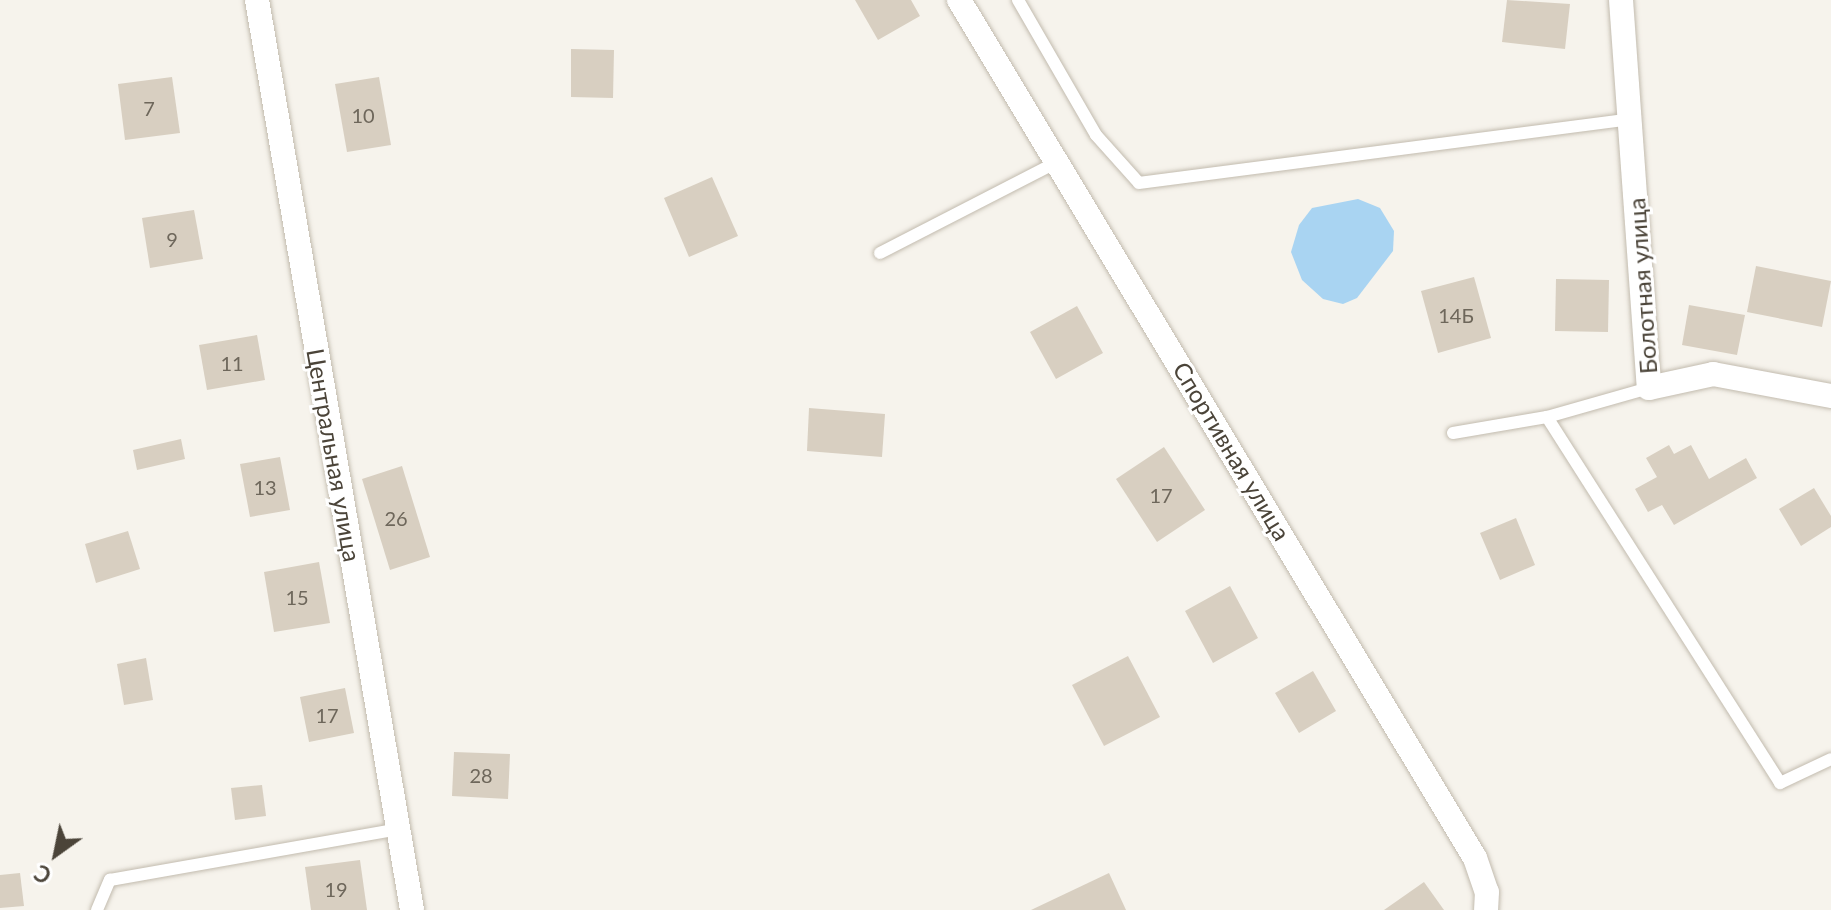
<!DOCTYPE html>
<meta charset="utf-8">
<style>
body{margin:0}
#map{position:relative;width:1831px;height:910px;overflow:hidden;background:#f6f3ec;font-family:Lato,sans-serif}
div>[style]{position:absolute}
.water>*{inset:0;background:#a9d4f2}
.building>*{inset:0;background:#d8cfc1}
.roads{filter:drop-shadow(0 0 2px #c2bbae) drop-shadow(0 0 2px #c2bbae)}
.lane>*{height:12px;margin:-6px;padding:0 6px;transform-origin:6px;border-radius:6px;background:#fff}
.street>*{height:24px;margin:-12px;padding:0 12px;transform-origin:12px;border-radius:12px;background:#fff}
span{translate:-50% -50%;white-space:nowrap;text-align:center;line-height:1.15;-webkit-text-stroke:6px #fff;paint-order:stroke}
.number-label{font-size:20px;color:#6e675b}
.number-label span{-webkit-text-stroke-width:0}
.street-label{font-size:24px;color:#4b4439}
.north{position:absolute;left:16px;top:814px;width:80px;height:80px;-webkit-text-stroke:6px #fff;paint-order:stroke;rotate:213deg;font-size:22px;font-weight:700;line-height:32px;text-align:center;color:#4b4439}
.north::after{content:'';display:block;margin:auto;width:28px;height:36px;background:#4b4439;clip-path:polygon(50% 0,100% 100%,50% 72%,0 100%)}
</style>
<div id="map">
<div class="water">
<div style="clip-path:polygon(1358px 199px,1380px 208px,1394px 231px,1393px 251px,1357px 298px,1343px 304px,1323px 299px,1302px 280px,1291px 252px,1299px 225px,1312px 208px)"></div>
</div>
<div class="building">
<div style="clip-path:polygon(855px 0,911px 0,920px 16px,878px 40px)"></div>
<div style="clip-path:polygon(1507px 0,1570px 4px,1565px 49px,1502px 42px)"></div>
<div style="clip-path:polygon(571px 49px,614px 50px,613px 98px,571px 97px)"></div>
<div style="clip-path:polygon(172px 77px,180px 133px,125px 140px,118px 84px)"></div>
<div style="clip-path:polygon(379px 77px,391px 145px,347px 152px,335px 84px)"></div>
<div style="clip-path:polygon(712px 177px,738px 236px,689px 257px,664px 198px)"></div>
<div style="clip-path:polygon(194px 210px,203px 259px,150px 268px,142px 218px)"></div>
<div style="clip-path:polygon(1756px 266px,1831px 281px,1822px 327px,1747px 312px)"></div>
<div style="clip-path:polygon(1474px 277px,1491px 338px,1438px 353px,1421px 291px)"></div>
<div style="clip-path:polygon(1556px 279px,1609px 280px,1608px 332px,1555px 331px)"></div>
<div style="clip-path:polygon(1689px 305px,1745px 315px,1737px 355px,1682px 345px)"></div>
<div style="clip-path:polygon(1077px 306px,1103px 353px,1056px 379px,1030px 332px)"></div>
<div style="clip-path:polygon(257px 335px,265px 380px,207px 390px,199px 345px)"></div>
<div style="clip-path:polygon(809px 408px,885px 414px,882px 457px,807px 451px)"></div>
<div style="clip-path:polygon(181px 439px,185px 459px,137px 470px,133px 450px)"></div>
<div style="clip-path:polygon(1669px 445px,1674px 454px,1691px 445px,1709px 479px,1746px 458px,1757px 478px,1674px 525px,1662px 505px,1648px 512px,1635px 489px,1657px 477px,1646px 458px)"></div>
<div style="clip-path:polygon(1164px 447px,1205px 510px,1157px 542px,1116px 479px)"></div>
<div style="clip-path:polygon(280px 457px,290px 510px,250px 517px,240px 464px)"></div>
<div style="clip-path:polygon(402px 466px,430px 557px,390px 570px,362px 479px)"></div>
<div style="clip-path:polygon(1814px 488px,1831px 516px,1831px 527px,1801px 546px,1779px 509px)"></div>
<div style="clip-path:polygon(1516px 518px,1535px 565px,1500px 580px,1480px 533px)"></div>
<div style="clip-path:polygon(128px 531px,140px 569px,96px 583px,85px 544px)"></div>
<div style="clip-path:polygon(319px 562px,330px 623px,274px 632px,264px 572px)"></div>
<div style="clip-path:polygon(1230px 586px,1258px 638px,1213px 663px,1185px 611px)"></div>
<div style="clip-path:polygon(1128px 656px,1160px 717px,1104px 746px,1072px 685px)"></div>
<div style="clip-path:polygon(146px 658px,153px 700px,124px 705px,117px 664px)"></div>
<div style="clip-path:polygon(1313px 671px,1336px 711px,1299px 733px,1275px 693px)"></div>
<div style="clip-path:polygon(345px 688px,354px 733px,309px 742px,300px 697px)"></div>
<div style="clip-path:polygon(454px 752px,510px 754px,508px 799px,452px 796px)"></div>
<div style="clip-path:polygon(262px 785px,266px 816px,235px 820px,231px 788px)"></div>
<div style="clip-path:polygon(360px 860px,367px 910px,311px 910px,305px 867px)"></div>
<div style="clip-path:polygon(20px 873px,24px 906px,0 908px,0 875px)"></div>
<div style="clip-path:polygon(1109px 873px,1126px 910px,1031px 910px)"></div>
<div style="clip-path:polygon(1424px 882px,1444px 910px,1384px 910px)"></div>
</div>
<div class="roads">
<div class="lane">
<div style="left:1018px;top:0;width:156px;rotate:60deg"></div>
<div style="left:1096px;top:135px;width:64px;rotate:48.1deg"></div>
<div style="left:1139px;top:183px;width:494px;rotate:-7.4deg"></div>
<div style="left:880px;top:253px;width:201px;rotate:-27.2deg"></div>
<div style="left:1547px;top:417px;width:434px;rotate:57.5deg"></div>
<div style="left:1780px;top:783px;width:56px;rotate:-25.2deg"></div>
<div style="left:1453px;top:433px;width:95px;rotate:-9.7deg"></div>
<div style="left:1547px;top:417px;width:106px;rotate:-15.9deg"></div>
<div style="left:97px;top:910px;width:33px;rotate:-67deg"></div>
<div style="left:110px;top:880px;width:293px;rotate:-10deg"></div>
</div>
<div class="street">
<div style="left:257px;top:0;width:923px;rotate:80.33deg"></div>
<div style="left:959px;top:0;width:1001px;rotate:58.98deg"></div>
<div style="left:1475px;top:858px;width:36px;rotate:71deg"></div>
<div style="left:1487px;top:892px;width:18px;rotate:93deg"></div>
<div style="left:1621px;top:0;width:389px;rotate:85.9deg"></div>
<div style="left:1649px;top:388px;width:66px;rotate:-12.3deg"></div>
<div style="left:1713px;top:374px;width:120px;rotate:10.6deg"></div>
</div>
</div>
<div class="number-label">
<span style="left:149px;top:108px">7</span>
<span style="left:363px;top:115px">10</span>
<span style="left:172px;top:239px">9</span>
<span style="left:1456px;top:315px">14Б</span>
<span style="left:232px;top:363px">11</span>
<span style="left:265px;top:487px">13</span>
<span style="left:1161px;top:495px">17</span>
<span style="left:396px;top:518px">26</span>
<span style="left:297px;top:597px">15</span>
<span style="left:327px;top:715px">17</span>
<span style="left:481px;top:775px">28</span>
<span style="left:336px;top:889px">19</span>
</div>
<div class="street-label">
<span style="left:1642px;top:286px;rotate:-94deg">Болотная улица</span>
<span style="left:1232px;top:451px;rotate:59deg">Спортивная улица</span>
<span style="left:334px;top:455px;rotate:80deg">Центральная улица</span>
</div>
<div class="north">С</div>
</div>
